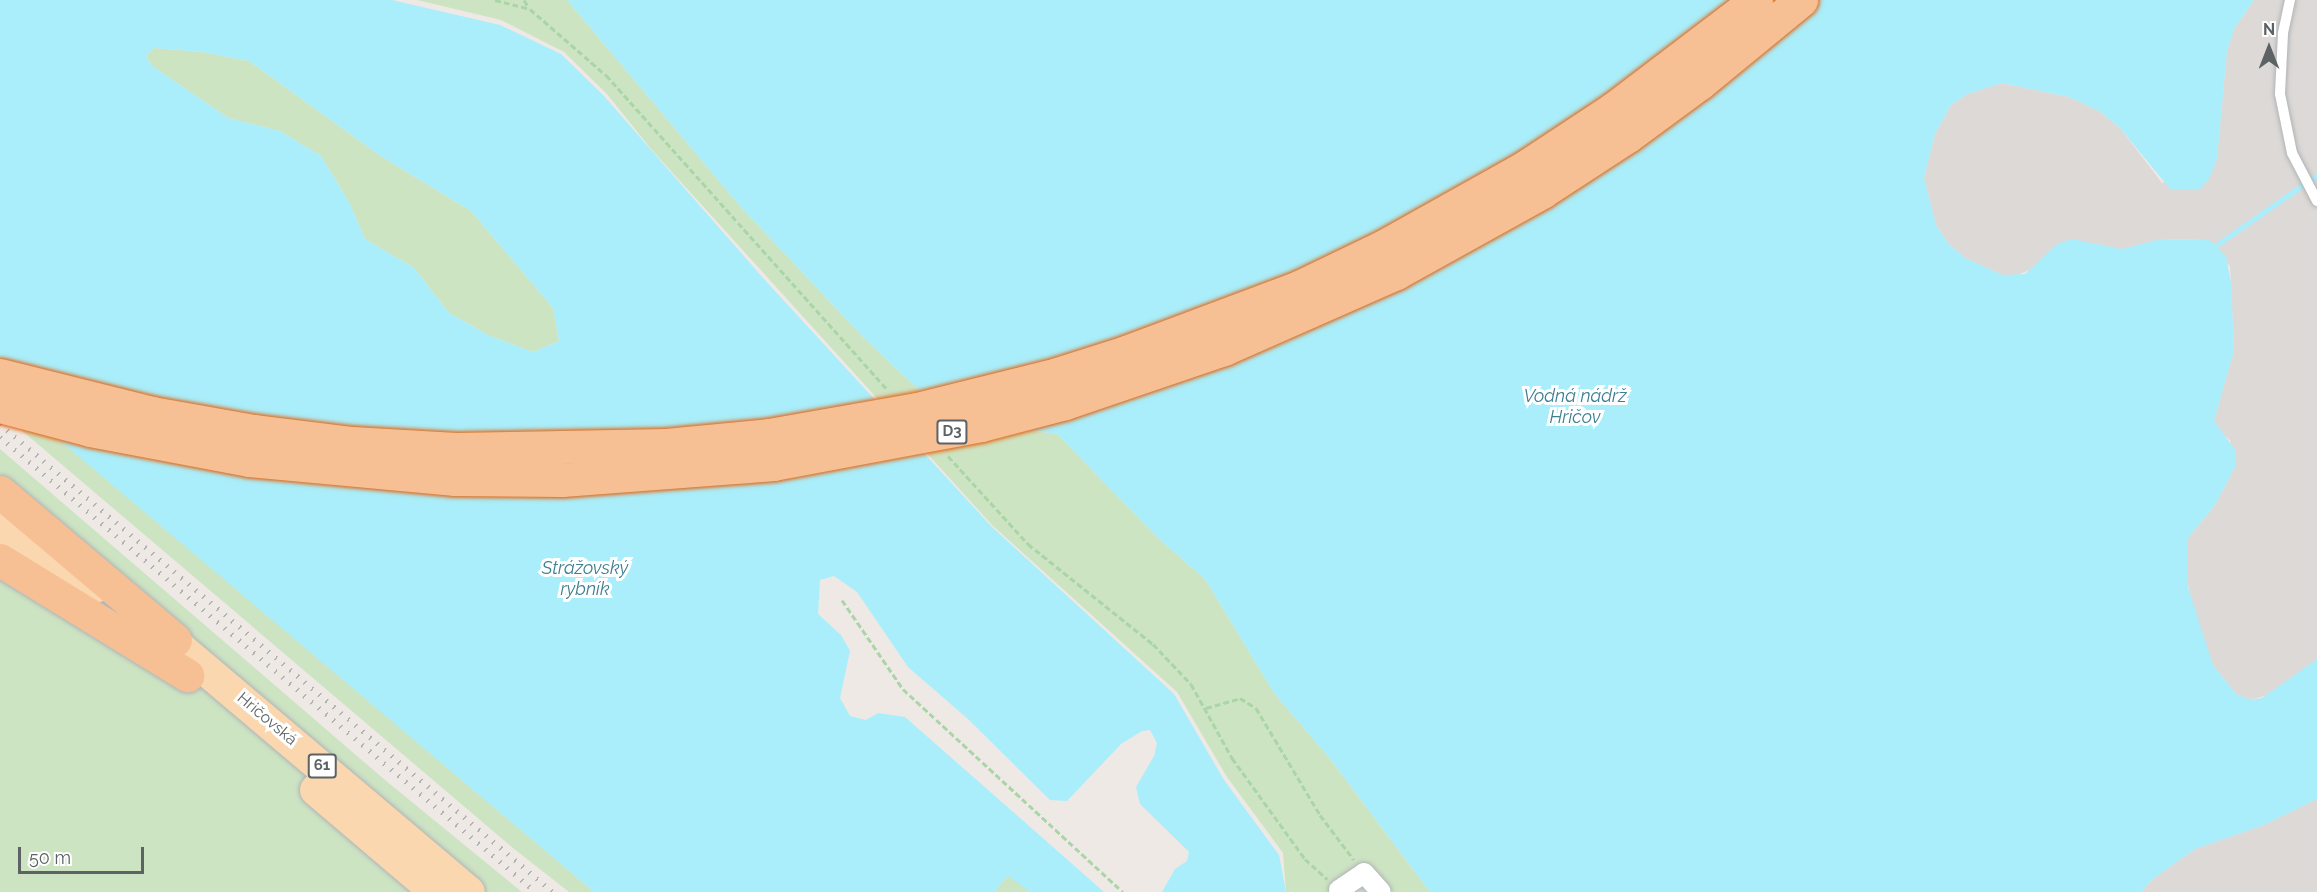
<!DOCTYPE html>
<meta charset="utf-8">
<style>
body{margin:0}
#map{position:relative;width:2317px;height:892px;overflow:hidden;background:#eee9e5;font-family:Raleway,sans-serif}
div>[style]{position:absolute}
.industrial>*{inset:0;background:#ddd9d7}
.green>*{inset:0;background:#cde4c3}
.water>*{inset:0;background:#a9eefa}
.stream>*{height:5px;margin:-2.5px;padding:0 2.5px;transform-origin:2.5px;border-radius:2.5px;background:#a9eefa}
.path>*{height:3px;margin-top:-1.5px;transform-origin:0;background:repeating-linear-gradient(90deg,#a9d5a7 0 6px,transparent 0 9px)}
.roads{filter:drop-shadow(0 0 2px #b0b4b6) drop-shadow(0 0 2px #b0b4b6)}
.service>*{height:10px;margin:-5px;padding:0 5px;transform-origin:5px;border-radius:5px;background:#fff}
.minor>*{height:20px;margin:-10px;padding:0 10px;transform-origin:10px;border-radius:10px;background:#fff}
.primary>*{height:32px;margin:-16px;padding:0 16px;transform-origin:16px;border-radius:16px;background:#fad7ae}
.motorway>*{height:33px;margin:-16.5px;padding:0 16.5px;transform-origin:16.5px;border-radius:16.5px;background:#f6c094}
.rail>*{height:4.5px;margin-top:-2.25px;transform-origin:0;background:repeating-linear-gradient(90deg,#b1b2b2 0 1.5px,transparent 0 9.5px)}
.bridges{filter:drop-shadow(0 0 2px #e5620e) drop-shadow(0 0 2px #e5620e)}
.motorway-bridge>*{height:33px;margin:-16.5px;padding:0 16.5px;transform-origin:16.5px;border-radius:16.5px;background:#f6c094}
span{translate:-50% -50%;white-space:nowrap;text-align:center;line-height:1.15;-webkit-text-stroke:6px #fff;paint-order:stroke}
.shield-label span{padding:2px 4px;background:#fff;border:2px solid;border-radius:4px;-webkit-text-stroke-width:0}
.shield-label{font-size:15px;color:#5d6264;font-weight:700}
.street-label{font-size:16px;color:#5d6264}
.water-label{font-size:18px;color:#3e7f91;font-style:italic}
.north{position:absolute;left:2239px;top:18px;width:60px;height:60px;-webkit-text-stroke:4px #fff;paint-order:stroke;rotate:0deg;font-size:16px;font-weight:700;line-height:24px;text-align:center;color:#5d6264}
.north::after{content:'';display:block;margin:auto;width:21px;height:27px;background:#5d6264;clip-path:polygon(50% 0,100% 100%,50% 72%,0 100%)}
.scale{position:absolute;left:18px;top:847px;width:126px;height:27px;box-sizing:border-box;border:3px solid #5d6264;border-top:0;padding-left:8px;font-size:18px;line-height:21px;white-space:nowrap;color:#5d6264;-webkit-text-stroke:4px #fff;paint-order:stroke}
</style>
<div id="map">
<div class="industrial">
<div style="clip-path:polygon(2254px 0,2317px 0,2317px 659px,2274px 693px,2251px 700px,2236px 694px,2213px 665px,2192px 609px,2186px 570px,2188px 538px,2215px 505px,2235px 467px,2230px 440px,2218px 431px,2214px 421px,2234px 350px,2230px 266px,2208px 240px,2161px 239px,2122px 249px,2057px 244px,2034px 268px,2015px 276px,2003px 275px,1965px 258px,1948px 243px,1936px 225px,1924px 178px,1935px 134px,1951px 105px,1967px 94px,2002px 83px,2069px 97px,2099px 111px,2120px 128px,2162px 183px,2217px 159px,2227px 51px,2234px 29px)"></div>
<div style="clip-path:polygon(2317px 799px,2317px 892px,2141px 892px,2153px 879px,2195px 849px,2264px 825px)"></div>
</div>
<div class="green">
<div style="clip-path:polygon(417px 0,567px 0,739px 205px,864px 338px,921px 392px,1003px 427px,1057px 434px,1159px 539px,1205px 579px,1274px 693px,1331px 760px,1430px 892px,1286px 892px,1283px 853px,1227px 777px,1177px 692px,992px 525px,651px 149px,607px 94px,564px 52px,501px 20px)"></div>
<div style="clip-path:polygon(154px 48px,202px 52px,249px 61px,379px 155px,471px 211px,553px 308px,559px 341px,533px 352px,490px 336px,449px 313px,414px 268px,365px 239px,349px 202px,321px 156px,280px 131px,228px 118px,151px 65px,146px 56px)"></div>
<div style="clip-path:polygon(0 412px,43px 425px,594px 892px,569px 892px,513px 848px)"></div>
<div style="clip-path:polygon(0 449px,385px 780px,522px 892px,0 892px)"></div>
<div style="clip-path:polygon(1008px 876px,1022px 884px,1030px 892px,994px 892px)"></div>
</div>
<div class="water">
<div style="clip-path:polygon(evenodd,0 0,392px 0,500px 25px,561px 54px,604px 96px,763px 278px,991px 526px,1174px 694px,1224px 780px,1279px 855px,1286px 892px,1162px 892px,1175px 869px,1187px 861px,1189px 852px,1140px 804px,1136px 787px,1154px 756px,1157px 743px,1150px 730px,1142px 731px,1121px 744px,1067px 801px,1050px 800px,968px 719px,908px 667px,857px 592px,834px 576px,820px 580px,818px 614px,841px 635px,850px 651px,840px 698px,850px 716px,866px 720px,878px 713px,905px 717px,1104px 892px,1030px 892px,1008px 876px,994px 892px,594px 892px,0 390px,0 0,154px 48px,202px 52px,249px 61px,379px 155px,471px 211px,553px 308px,559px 341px,533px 352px,490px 336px,449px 313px,414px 268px,365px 239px,349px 202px,321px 156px,280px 131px,228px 118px,151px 65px,146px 56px,154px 48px)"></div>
<div style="clip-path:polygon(567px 0,2254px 0,2234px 29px,2227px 51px,2217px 159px,2209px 179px,2200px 189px,2171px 190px,2120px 128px,2099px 111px,2069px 97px,2002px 83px,1967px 94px,1951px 105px,1935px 134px,1924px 178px,1936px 225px,1948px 243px,1965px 258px,2003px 275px,2025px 274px,2057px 244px,2072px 239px,2122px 249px,2161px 239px,2209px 240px,2226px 256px,2231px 283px,2234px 350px,2214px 421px,2236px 451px,2235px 467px,2215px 505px,2188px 538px,2188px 587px,2213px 665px,2236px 694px,2251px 700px,2262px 698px,2317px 659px,2317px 799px,2264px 825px,2195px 849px,2153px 879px,2141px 892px,1430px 892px,1331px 760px,1274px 693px,1205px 579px,1159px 539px,1057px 434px,1003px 427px,921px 392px,864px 338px,739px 205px)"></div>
</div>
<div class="stream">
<div style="left:2212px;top:248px;width:128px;rotate:-34.8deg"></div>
</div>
<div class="path">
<div style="left:495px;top:0;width:36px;rotate:14deg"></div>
<div style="left:530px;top:9px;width:101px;rotate:41deg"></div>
<div style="left:606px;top:75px;width:421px;rotate:48.2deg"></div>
<div style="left:524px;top:0;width:9px;rotate:58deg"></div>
<div style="left:948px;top:456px;width:119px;rotate:47.7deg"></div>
<div style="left:1028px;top:544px;width:160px;rotate:38.7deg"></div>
<div style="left:1153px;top:644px;width:55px;rotate:46.5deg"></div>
<div style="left:1191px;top:684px;width:85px;rotate:61deg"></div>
<div style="left:1232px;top:758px;width:125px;rotate:54.1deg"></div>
<div style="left:1305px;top:859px;width:30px;rotate:42deg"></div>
<div style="left:842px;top:600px;width:108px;rotate:55.6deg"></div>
<div style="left:903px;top:689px;width:299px;rotate:42.7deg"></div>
<div style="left:1206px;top:708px;width:35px;rotate:-16deg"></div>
<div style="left:1240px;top:698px;width:19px;rotate:32deg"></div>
<div style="left:1256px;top:708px;width:125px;rotate:59.1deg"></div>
<div style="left:1320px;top:815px;width:56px;rotate:52.9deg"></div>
</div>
<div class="roads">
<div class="service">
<div style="left:2290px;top:0;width:35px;rotate:102deg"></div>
<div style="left:2283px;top:34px;width:60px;rotate:92.9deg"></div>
<div style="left:2280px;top:94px;width:60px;rotate:78.5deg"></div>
<div style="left:2292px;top:153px;width:54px;rotate:62.5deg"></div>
</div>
<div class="minor">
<div style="left:1339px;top:890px;width:30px;rotate:-34deg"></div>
<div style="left:1364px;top:873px;width:25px;rotate:48deg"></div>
</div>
<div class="primary">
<div style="left:0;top:526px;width:113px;rotate:32.7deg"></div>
<div style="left:154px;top:626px;width:412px;rotate:40.2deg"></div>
<div style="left:316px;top:790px;width:157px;rotate:40.4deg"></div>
</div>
<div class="motorway">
<div style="left:0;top:492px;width:229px;rotate:40.2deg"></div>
<div style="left:0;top:560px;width:220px;rotate:31.6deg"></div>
</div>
</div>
<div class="rail">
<div style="left:0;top:424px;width:724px;rotate:40.24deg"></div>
<div style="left:0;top:437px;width:703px;rotate:40.33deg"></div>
</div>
<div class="bridges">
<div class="motorway-bridge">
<div style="left:0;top:375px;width:157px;rotate:14deg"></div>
<div style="left:152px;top:413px;width:103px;rotate:10.1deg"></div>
<div style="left:253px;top:431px;width:100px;rotate:6.9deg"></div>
<div style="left:352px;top:443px;width:104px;rotate:3.3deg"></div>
<div style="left:456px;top:449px;width:210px;rotate:-1.1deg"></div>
<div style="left:666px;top:445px;width:103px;rotate:-5.5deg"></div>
<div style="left:769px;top:435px;width:150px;rotate:-10deg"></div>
<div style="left:917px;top:409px;width:144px;rotate:-14deg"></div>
<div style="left:1057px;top:374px;width:72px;rotate:-17.7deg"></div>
<div style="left:1126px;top:352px;width:185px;rotate:-20.6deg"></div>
<div style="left:1299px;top:287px;width:92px;rotate:-25.7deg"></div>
<div style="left:1382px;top:247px;width:164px;rotate:-29.2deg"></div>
<div style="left:1525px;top:167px;width:105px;rotate:-33.4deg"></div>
<div style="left:1613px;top:109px;width:180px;rotate:-37.3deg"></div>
<div style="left:0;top:406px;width:93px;rotate:14.9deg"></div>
<div style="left:90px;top:430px;width:162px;rotate:10.7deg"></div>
<div style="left:249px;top:460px;width:207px;rotate:5.3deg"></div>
<div style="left:455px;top:479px;width:107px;rotate:0.5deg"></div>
<div style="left:562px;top:480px;width:212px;rotate:-4.3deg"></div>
<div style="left:773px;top:464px;width:212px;rotate:-10.6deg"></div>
<div style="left:981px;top:425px;width:87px;rotate:-14.7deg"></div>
<div style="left:1065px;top:403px;width:168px;rotate:-18.8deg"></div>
<div style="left:1224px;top:349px;width:188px;rotate:-23.8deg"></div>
<div style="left:1396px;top:273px;width:167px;rotate:-29deg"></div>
<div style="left:1542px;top:192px;width:103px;rotate:-33.1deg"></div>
<div style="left:1628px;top:136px;width:89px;rotate:-36.4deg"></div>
<div style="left:1700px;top:83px;width:131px;rotate:-39.4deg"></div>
</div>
</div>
<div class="shield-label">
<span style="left:952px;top:432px">D3</span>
<span style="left:322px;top:766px">61</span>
</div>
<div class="street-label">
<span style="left:267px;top:719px;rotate:40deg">Hričovská</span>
</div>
<div class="water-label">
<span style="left:1575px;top:407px">Vodná nádrž<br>Hričov</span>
<span style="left:585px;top:579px">Strážovský<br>rybník</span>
</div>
<div class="north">N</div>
<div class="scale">50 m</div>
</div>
